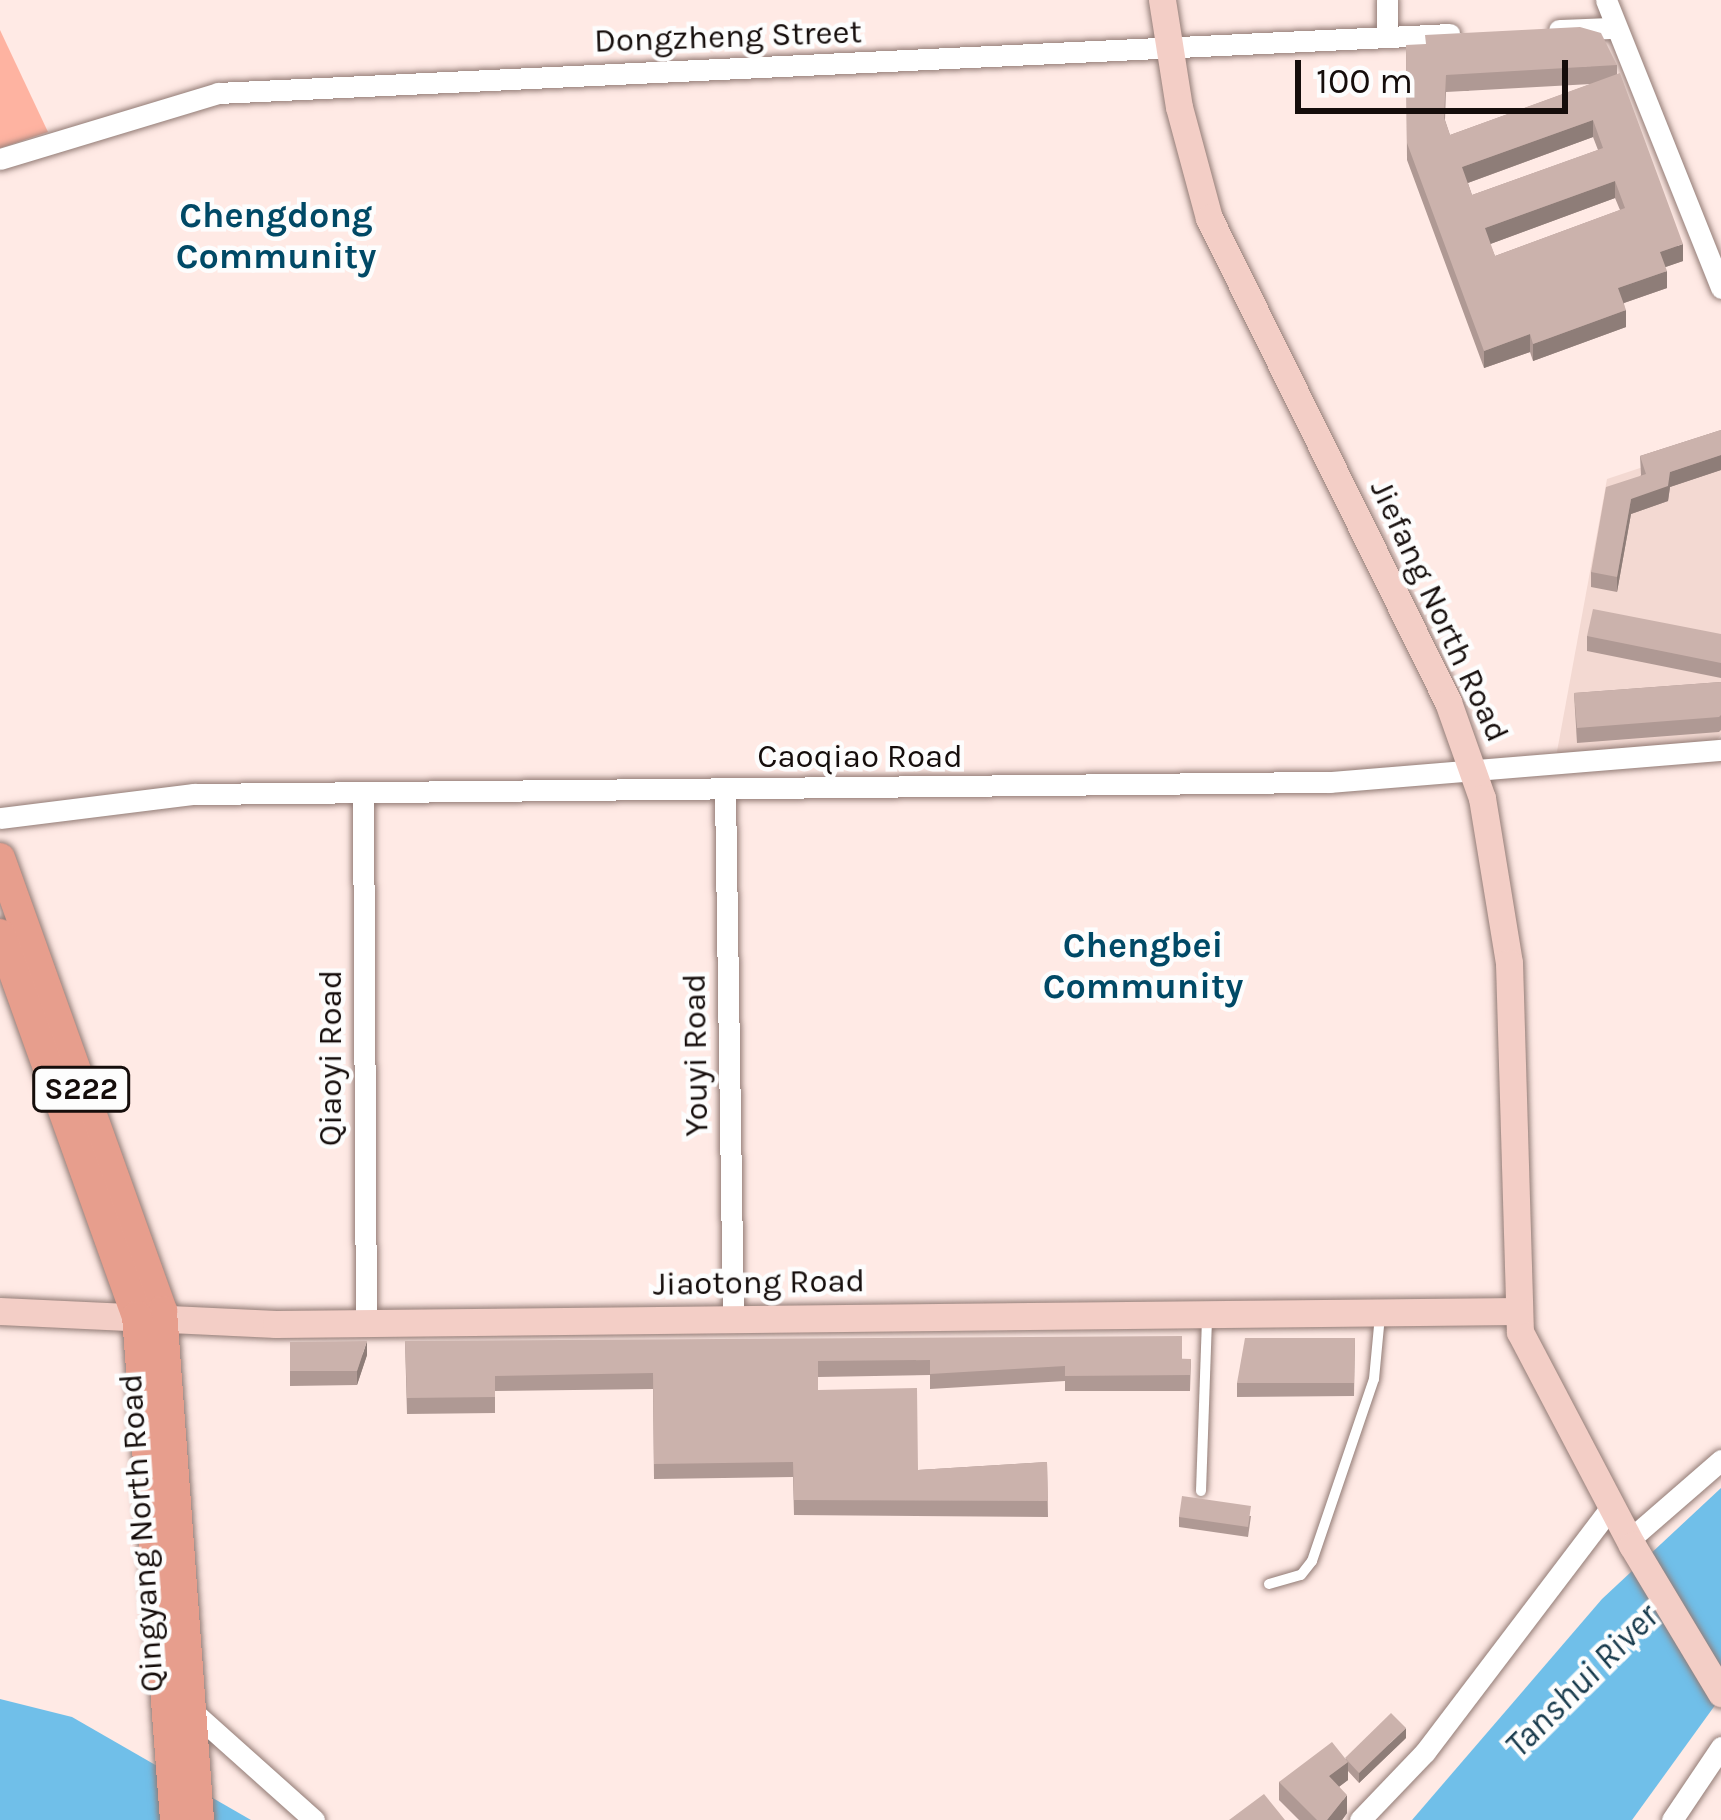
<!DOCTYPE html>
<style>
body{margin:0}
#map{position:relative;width:1721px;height:1820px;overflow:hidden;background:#ffeae5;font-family:Karla,sans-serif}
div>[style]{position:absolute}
.built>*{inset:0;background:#f3d9d2}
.green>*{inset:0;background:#feb3a1}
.water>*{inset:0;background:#70bfe9}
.roads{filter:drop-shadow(0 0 3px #927b75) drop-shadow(0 0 3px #927b75)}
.lane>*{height:10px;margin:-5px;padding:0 5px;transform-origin:5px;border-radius:5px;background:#fff}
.street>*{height:21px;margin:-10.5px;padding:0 10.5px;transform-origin:10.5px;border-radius:10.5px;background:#fff}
.secondary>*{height:27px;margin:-13.5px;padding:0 13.5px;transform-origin:13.5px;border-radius:13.5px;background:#f3cec6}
.primary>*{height:30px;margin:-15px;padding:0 15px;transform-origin:15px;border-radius:15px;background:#e79e8d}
.wall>*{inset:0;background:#af9994}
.shaded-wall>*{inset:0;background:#8e7d78}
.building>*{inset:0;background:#cbb2ac}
span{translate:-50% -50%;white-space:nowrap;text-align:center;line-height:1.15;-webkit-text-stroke:9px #fdfdfd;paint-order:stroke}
.shield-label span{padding:3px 9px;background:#fdfdfd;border:3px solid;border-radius:9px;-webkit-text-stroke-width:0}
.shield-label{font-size:30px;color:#150d0b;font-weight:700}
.street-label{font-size:33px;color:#150d0b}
.neighbourhood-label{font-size:36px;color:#004966;font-weight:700}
.water-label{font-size:36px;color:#183b4d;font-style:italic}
.scale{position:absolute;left:1295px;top:60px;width:273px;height:54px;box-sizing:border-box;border:6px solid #150d0b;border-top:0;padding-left:15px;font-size:36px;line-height:42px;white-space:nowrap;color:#150d0b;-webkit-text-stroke:9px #fdfdfd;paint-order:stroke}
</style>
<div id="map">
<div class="built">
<div style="clip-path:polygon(1721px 441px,1721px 735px,1715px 742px,1556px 757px,1607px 479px)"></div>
</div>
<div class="green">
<div style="clip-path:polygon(0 30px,48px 132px,0 148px)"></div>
</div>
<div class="water">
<div style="clip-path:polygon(1721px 1488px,1721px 1697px,1632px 1820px,1412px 1820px,1602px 1599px)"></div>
<div style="clip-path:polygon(0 1699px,72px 1717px,251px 1820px,0 1820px)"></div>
</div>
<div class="roads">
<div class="lane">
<div style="left:1201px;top:1491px;width:176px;rotate:-88deg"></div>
<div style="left:1269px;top:1584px;width:33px;rotate:-16deg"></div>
<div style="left:1301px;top:1575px;width:18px;rotate:-52deg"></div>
<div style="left:1312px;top:1561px;width:192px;rotate:-71.2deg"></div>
<div style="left:1374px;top:1379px;width:64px;rotate:-84.6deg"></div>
</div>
<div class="street">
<div style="left:1387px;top:0;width:36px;rotate:90deg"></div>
<div style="left:1606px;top:0;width:310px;rotate:68.2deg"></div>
<div style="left:1559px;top:30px;width:53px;rotate:-2.2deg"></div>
<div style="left:0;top:159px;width:228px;rotate:-16.8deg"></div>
<div style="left:218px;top:93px;width:1233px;rotate:-2.74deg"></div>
<div style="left:725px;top:791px;width:528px;rotate:89.13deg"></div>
<div style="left:363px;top:793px;width:530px;rotate:89.68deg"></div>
<div style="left:0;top:818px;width:195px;rotate:-7.1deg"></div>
<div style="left:194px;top:794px;width:1136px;rotate:-0.61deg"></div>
<div style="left:1330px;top:782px;width:392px;rotate:-4.7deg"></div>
<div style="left:1629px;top:1540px;width:122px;rotate:-41deg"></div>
<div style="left:191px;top:1710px;width:165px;rotate:41.8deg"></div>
<div style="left:1360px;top:1820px;width:94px;rotate:-46.3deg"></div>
<div style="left:1425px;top:1752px;width:308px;rotate:-52.8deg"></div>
<div style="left:1672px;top:1820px;width:88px;rotate:-56.1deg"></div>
</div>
<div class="secondary">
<div style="left:1162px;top:0;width:108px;rotate:81deg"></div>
<div style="left:1179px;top:107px;width:115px;rotate:74.9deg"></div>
<div style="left:1209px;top:218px;width:540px;rotate:63.72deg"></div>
<div style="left:1448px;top:702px;width:102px;rotate:70.5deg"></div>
<div style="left:1482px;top:798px;width:167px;rotate:80.7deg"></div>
<div style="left:1509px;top:963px;width:369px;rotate:88.3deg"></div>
<div style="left:1520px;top:1332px;width:241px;rotate:62.3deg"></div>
<div style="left:1632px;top:1545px;width:173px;rotate:59deg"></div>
<div style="left:0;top:1311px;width:276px;rotate:2.7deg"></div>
<div style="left:276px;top:1324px;width:1243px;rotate:-0.6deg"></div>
</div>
<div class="primary">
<div style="left:0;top:858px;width:481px;rotate:70.3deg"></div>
<div style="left:162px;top:1311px;width:510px;rotate:85.84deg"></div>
<div style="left:0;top:934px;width:406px;rotate:70.3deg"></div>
<div style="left:137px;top:1316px;width:505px;rotate:85.69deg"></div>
</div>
</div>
<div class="wall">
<div style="clip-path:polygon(evenodd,1406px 45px,1617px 65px,1617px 74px,1683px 261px,1665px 267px,1667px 288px,1624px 303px,1626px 327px,1533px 361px,1530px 352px,1484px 368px,1407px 160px,1406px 45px,1591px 84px,1450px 135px,1445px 120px,1446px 92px,1591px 84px,1406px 45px,1593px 137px,1598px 150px,1472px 195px,1468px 183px,1593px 137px,1406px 45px,1615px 198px,1620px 210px,1495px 256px,1490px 244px,1615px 198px)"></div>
<div style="clip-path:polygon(1721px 430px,1721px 470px,1670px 487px,1668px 501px,1631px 514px,1617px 592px,1591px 587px,1591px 572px,1641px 475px,1640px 456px)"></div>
<div style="clip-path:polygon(1721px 634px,1721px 678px,1587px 651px,1587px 636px)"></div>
<div style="clip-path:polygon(1721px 682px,1721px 730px,1719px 732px,1577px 743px,1574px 693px)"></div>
<div style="clip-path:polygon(1355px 1338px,1354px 1396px,1237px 1397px,1237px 1383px)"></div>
<div style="clip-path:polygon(405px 1341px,1191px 1359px,1190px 1391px,1065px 1391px,1065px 1381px,930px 1389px,930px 1375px,818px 1377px,818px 1390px,918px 1470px,1047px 1462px,1048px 1517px,794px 1515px,793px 1477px,654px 1479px,653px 1389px,495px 1391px,495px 1413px,407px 1414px)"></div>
<div style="clip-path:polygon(290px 1342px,367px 1355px,357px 1385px,290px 1386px)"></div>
<div style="clip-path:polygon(1251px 1516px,1248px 1537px,1179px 1527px,1179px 1517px)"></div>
<div style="clip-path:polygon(1406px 1738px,1359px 1783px,1348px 1771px,1348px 1780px,1339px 1787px,1347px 1813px,1342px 1820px,1299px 1820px,1279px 1800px,1279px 1782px)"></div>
</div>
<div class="shaded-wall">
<div style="clip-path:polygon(1593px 120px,1593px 137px,1462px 185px,1462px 167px)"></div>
<div style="clip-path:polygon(1615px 181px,1615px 198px,1485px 246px,1485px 228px)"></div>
<div style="clip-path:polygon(1683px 244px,1683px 261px,1660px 269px,1660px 252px)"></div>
<div style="clip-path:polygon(1667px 271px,1667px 288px,1618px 305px,1618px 288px)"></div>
<div style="clip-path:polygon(1626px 310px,1626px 327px,1533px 361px,1533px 344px)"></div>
<div style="clip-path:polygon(1530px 334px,1530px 352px,1484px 368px,1484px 351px)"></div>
<div style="clip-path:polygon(1721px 455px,1721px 470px,1670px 487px,1668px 501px,1631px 514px,1617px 592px,1617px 577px,1631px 499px,1670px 472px)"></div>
<div style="clip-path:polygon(367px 1341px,367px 1355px,357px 1385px,357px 1371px)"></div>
<div style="clip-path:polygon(1406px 1728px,1406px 1738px,1359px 1783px,1359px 1773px)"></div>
<div style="clip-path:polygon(1348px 1762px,1348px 1780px,1329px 1794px,1329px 1776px)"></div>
<div style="clip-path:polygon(1347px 1795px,1347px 1813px,1342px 1820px,1327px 1820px)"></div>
</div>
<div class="building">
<div style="clip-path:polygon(evenodd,1580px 27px,1601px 33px,1617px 65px,1446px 75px,1444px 118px,1450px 135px,1620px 73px,1683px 244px,1660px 252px,1667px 271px,1618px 288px,1626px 310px,1533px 344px,1530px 334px,1484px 351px,1407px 143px,1406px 45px,1426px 44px,1425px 35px,1580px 27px,1593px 120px,1603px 148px,1472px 195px,1462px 167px,1593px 120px,1580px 27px,1615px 181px,1625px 208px,1495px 256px,1485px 228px,1615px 181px)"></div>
<div style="clip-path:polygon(1721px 430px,1721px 455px,1670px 472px,1668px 486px,1631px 499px,1617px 577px,1591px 572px,1606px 487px,1646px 474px,1640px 456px)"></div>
<div style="clip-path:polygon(1593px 609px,1721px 634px,1721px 663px,1587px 636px)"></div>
<div style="clip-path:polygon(1721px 682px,1721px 715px,1719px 717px,1577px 728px,1574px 693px)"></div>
<div style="clip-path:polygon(1182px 1336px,1182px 1359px,1191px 1359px,1190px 1375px,1065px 1376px,1065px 1366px,930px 1374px,930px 1360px,818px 1361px,818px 1390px,917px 1388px,918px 1470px,1047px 1462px,1048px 1501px,794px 1500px,793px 1462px,654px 1464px,653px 1373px,495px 1376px,495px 1397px,407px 1398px,405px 1341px)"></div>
<div style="clip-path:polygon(1245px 1338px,1355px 1338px,1354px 1383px,1237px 1383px)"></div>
<div style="clip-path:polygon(367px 1341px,357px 1371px,290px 1371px,290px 1342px)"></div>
<div style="clip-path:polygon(1182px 1496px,1251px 1506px,1248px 1527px,1179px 1517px)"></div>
<div style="clip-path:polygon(1391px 1713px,1406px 1728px,1359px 1773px,1345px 1758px)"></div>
<div style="clip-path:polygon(1332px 1742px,1348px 1762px,1329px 1776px,1347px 1795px,1327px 1820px,1317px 1820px,1279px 1782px)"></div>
<div style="clip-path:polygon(1264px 1794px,1285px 1820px,1229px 1820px)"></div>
</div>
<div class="shield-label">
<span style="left:81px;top:1089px">S222</span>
</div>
<div class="street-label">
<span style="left:728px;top:37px;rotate:-2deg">Dongzheng Street</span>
<span style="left:1439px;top:611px;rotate:65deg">Jiefang North Road</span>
<span style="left:860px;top:757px">Caoqiao Road</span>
<span style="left:696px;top:1055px;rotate:-91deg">Youyi Road</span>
<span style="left:331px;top:1058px;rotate:-90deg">Qiaoyi Road</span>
<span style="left:759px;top:1283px;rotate:-1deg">Jiaotong Road</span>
<span style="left:142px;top:1533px;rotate:-94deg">Qingyang North Road</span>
</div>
<div class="neighbourhood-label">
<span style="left:276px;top:236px">Chengdong<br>Community</span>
<span style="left:1143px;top:966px">Chengbei<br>Community</span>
</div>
<div class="water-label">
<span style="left:1582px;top:1681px;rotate:-45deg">Tanshui River</span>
</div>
<div class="scale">100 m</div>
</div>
